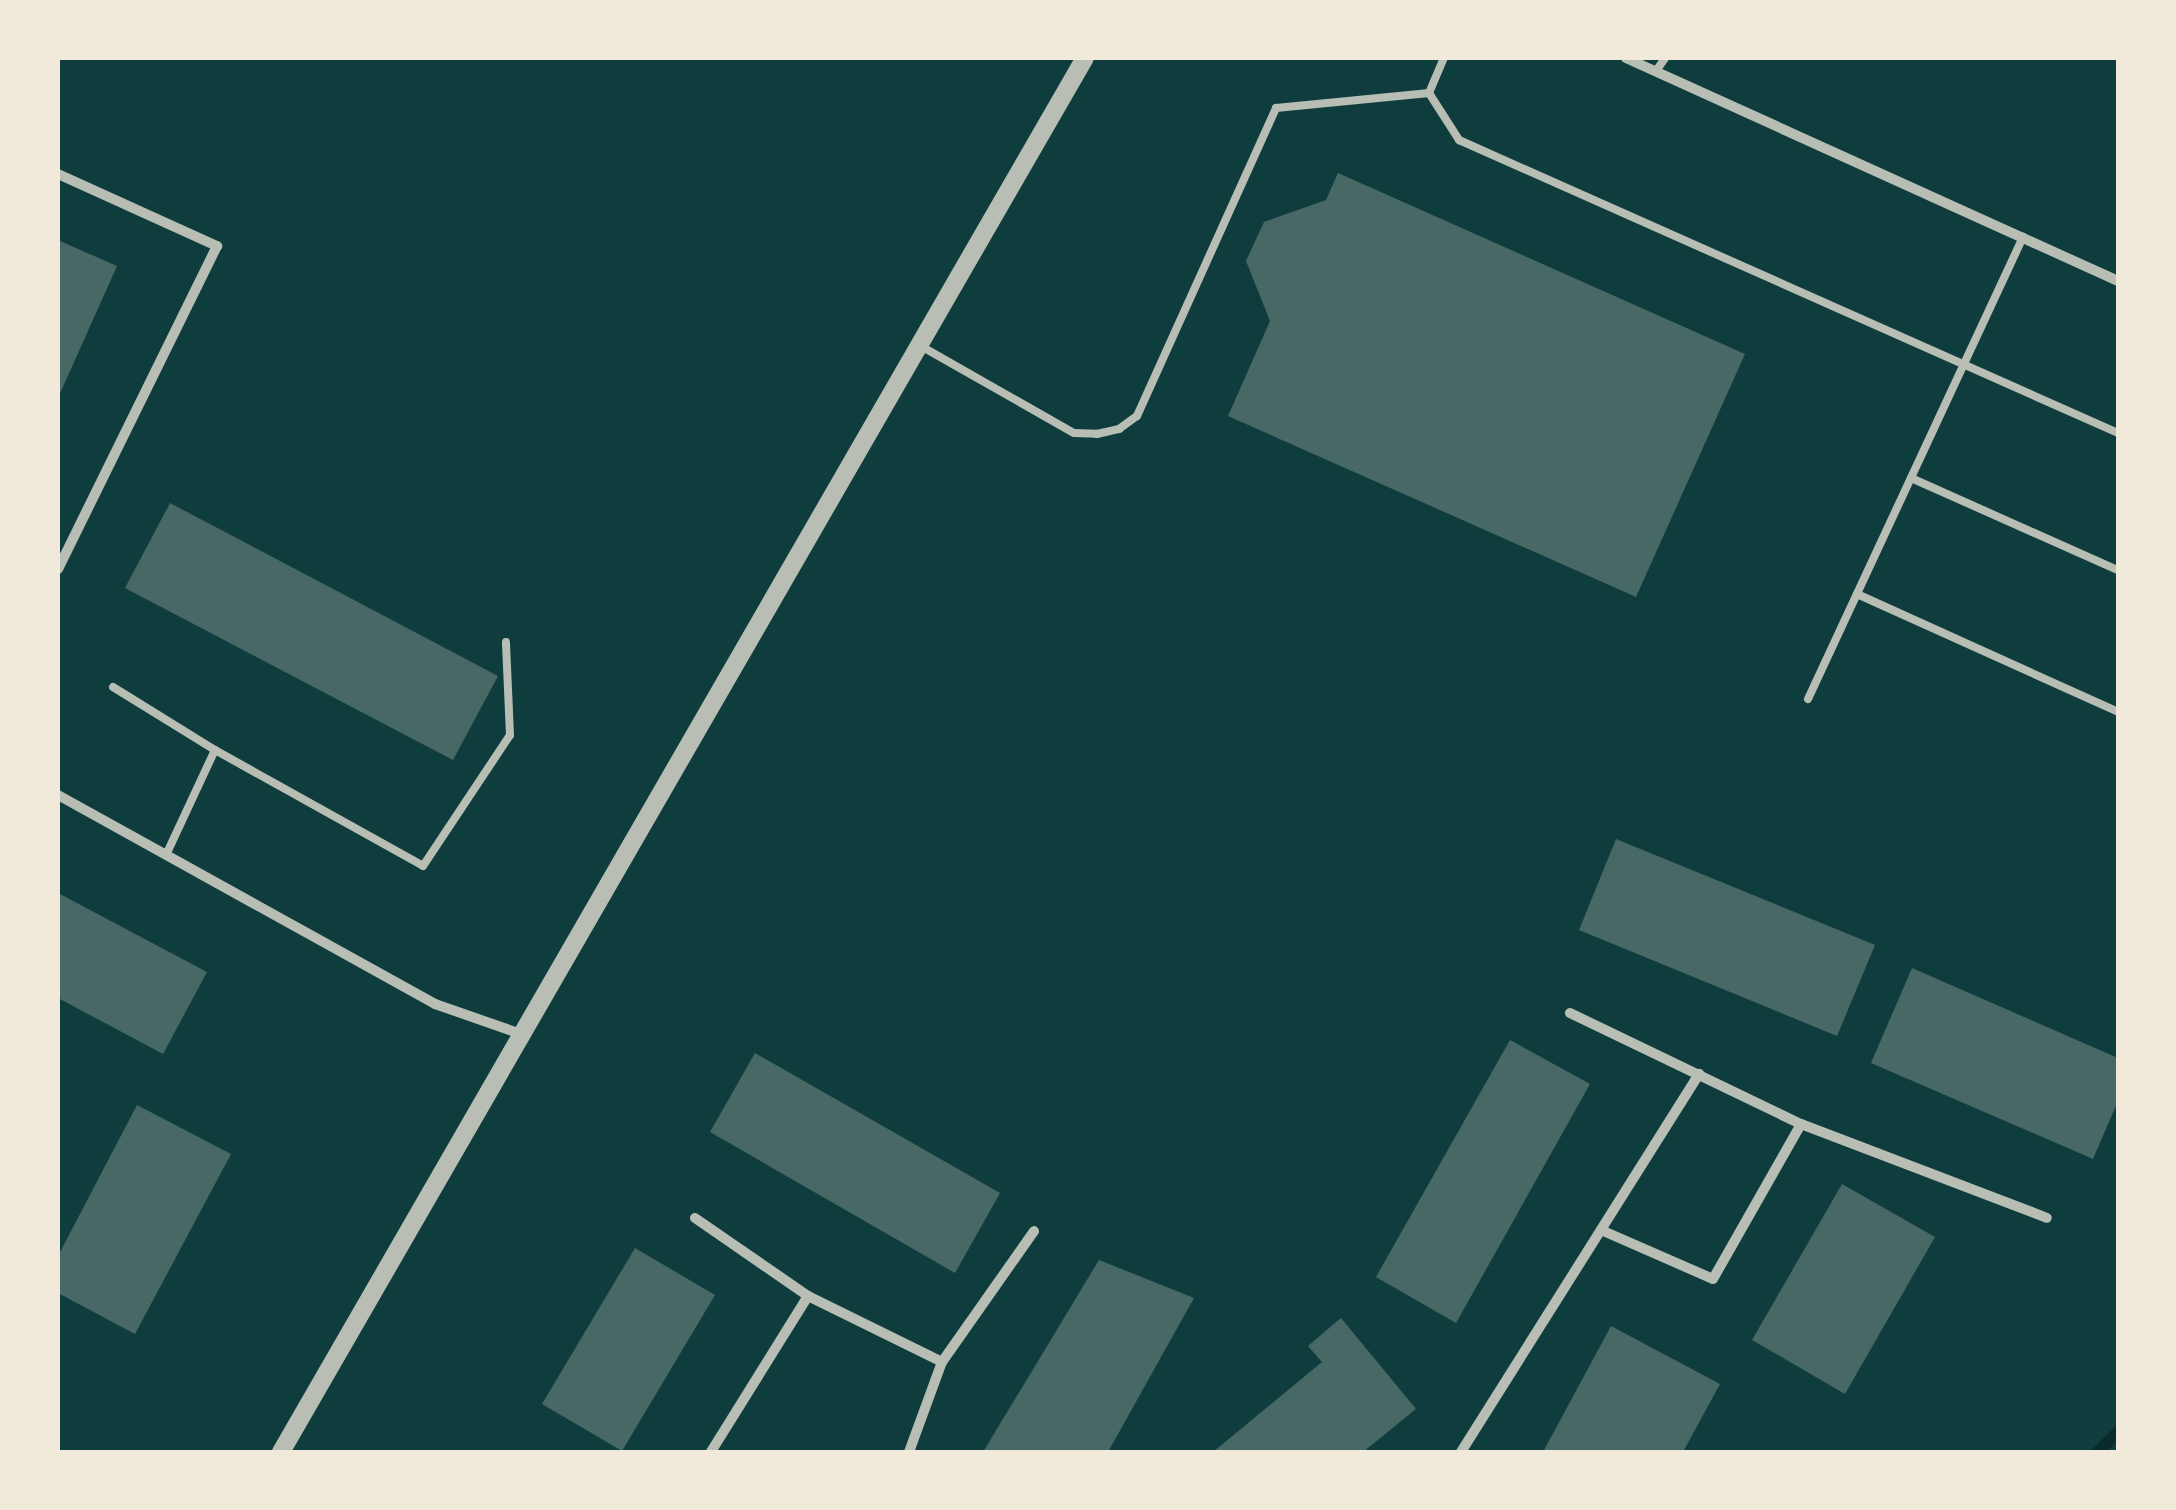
<!DOCTYPE html>
<style>
body{margin:0}
#map{position:relative;width:2176px;height:1510px;overflow:hidden;background:#0f3d3e;font-family:Raleway,sans-serif}
div>[style]{position:absolute}
.stream>*{height:12px;margin:-6px;padding:0 6px;transform-origin:6px;border-radius:6px;background:#0a2a2b}
.building>*{inset:0;background:#486865}
.service>*{height:8px;margin:-4px;padding:0 4px;transform-origin:4px;border-radius:4px;background:#b8beb3}
.minor>*{height:10px;margin:-5px;padding:0 5px;transform-origin:5px;border-radius:5px;background:#b8beb3}
.tertiary>*{height:18px;margin:-9px;padding:0 9px;transform-origin:9px;border-radius:9px;background:#b8beb3}
span{translate:-50% -50%;white-space:nowrap;text-align:center;line-height:1.15;-webkit-text-stroke:8px #f1e9da;paint-order:stroke}
.frame{position:absolute;inset:0;border:60px solid #f1e9da;pointer-events:none}
</style>
<div id="map">
<div class="stream">
<div style="left:2098px;top:1452px;width:28px;rotate:-45deg"></div>
</div>
<div class="building">
<div style="clip-path:polygon(1338px 173px,1745px 354px,1636px 597px,1228px 416px,1270px 321px,1246px 261px,1264px 222px,1326px 200px)"></div>
<div style="clip-path:polygon(60px 241px,117px 266px,58px 398px,58px 247px)"></div>
<div style="clip-path:polygon(170px 503px,498px 676px,453px 760px,125px 588px)"></div>
<div style="clip-path:polygon(1616px 839px,1875px 945px,1837px 1036px,1579px 930px)"></div>
<div style="clip-path:polygon(58px 893px,207px 972px,163px 1054px,58px 998px)"></div>
<div style="clip-path:polygon(1912px 968px,2118px 1058px,2118px 1101px,2093px 1159px,1871px 1063px)"></div>
<div style="clip-path:polygon(1510px 1040px,1590px 1084px,1456px 1323px,1376px 1277px)"></div>
<div style="clip-path:polygon(755px 1053px,1000px 1193px,955px 1273px,710px 1132px)"></div>
<div style="clip-path:polygon(137px 1105px,231px 1154px,135px 1334px,58px 1293px,58px 1256px)"></div>
<div style="clip-path:polygon(1842px 1184px,1935px 1237px,1845px 1394px,1752px 1340px)"></div>
<div style="clip-path:polygon(635px 1248px,715px 1295px,622px 1451px,542px 1404px)"></div>
<div style="clip-path:polygon(1099px 1260px,1194px 1298px,1108px 1452px,983px 1452px)"></div>
<div style="clip-path:polygon(1341px 1318px,1416px 1409px,1363px 1452px,1213px 1452px,1322px 1362px,1308px 1346px)"></div>
<div style="clip-path:polygon(1611px 1326px,1720px 1384px,1683px 1452px,1543px 1452px)"></div>
</div>
<div class="service">
<div style="left:1656px;top:71px;width:16px;rotate:-55deg"></div>
<div style="left:1429px;top:93px;width:56px;rotate:57.4deg"></div>
<div style="left:1459px;top:140px;width:721px;rotate:23.97deg"></div>
<div style="left:919px;top:345px;width:178px;rotate:29.6deg"></div>
<div style="left:1074px;top:433px;width:23px;rotate:2deg"></div>
<div style="left:1097px;top:434px;width:23px;rotate:-13deg"></div>
<div style="left:1119px;top:429px;width:22px;rotate:-36deg"></div>
<div style="left:1137px;top:416px;width:338px;rotate:-65.7deg"></div>
<div style="left:1276px;top:108px;width:154px;rotate:-5.6deg"></div>
<div style="left:1429px;top:93px;width:38px;rotate:-67deg"></div>
<div style="left:1911px;top:478px;width:227px;rotate:24deg"></div>
<div style="left:1857px;top:594px;width:286px;rotate:24.3deg"></div>
<div style="left:113px;top:687px;width:120px;rotate:31.7deg"></div>
<div style="left:1808px;top:699px;width:510px;rotate:-65.04deg"></div>
<div style="left:166px;top:855px;width:116px;rotate:-65deg"></div>
<div style="left:215px;top:750px;width:238px;rotate:29.1deg"></div>
<div style="left:423px;top:866px;width:157px;rotate:-56.4deg"></div>
<div style="left:510px;top:735px;width:93px;rotate:-92.5deg"></div>
</div>
<div class="minor">
<div style="left:1626px;top:58px;width:540px;rotate:24.38deg"></div>
<div style="left:58px;top:174px;width:175px;rotate:24.4deg"></div>
<div style="left:217px;top:246px;width:360px;rotate:116.2deg"></div>
<div style="left:58px;top:795px;width:431px;rotate:29deg"></div>
<div style="left:435px;top:1004px;width:91px;rotate:19.2deg"></div>
<div style="left:1570px;top:1013px;width:256px;rotate:25.7deg"></div>
<div style="left:1801px;top:1124px;width:263px;rotate:20.9deg"></div>
<div style="left:695px;top:1218px;width:137px;rotate:34.6deg"></div>
<div style="left:808px;top:1296px;width:184px;rotate:121.9deg"></div>
<div style="left:1601px;top:1230px;width:122px;rotate:23.6deg"></div>
<div style="left:1713px;top:1279px;width:178px;rotate:-60.4deg"></div>
<div style="left:808px;top:1296px;width:149px;rotate:26.2deg"></div>
<div style="left:942px;top:1362px;width:160px;rotate:-54.9deg"></div>
<div style="left:909px;top:1452px;width:96px;rotate:-69.9deg"></div>
<div style="left:1461px;top:1452px;width:447px;rotate:-57.8deg"></div>
</div>
<div class="tertiary">
<div style="left:281px;top:1452px;width:1609px;rotate:-60.03deg"></div>
</div>
<div class="frame"></div>
</div>
